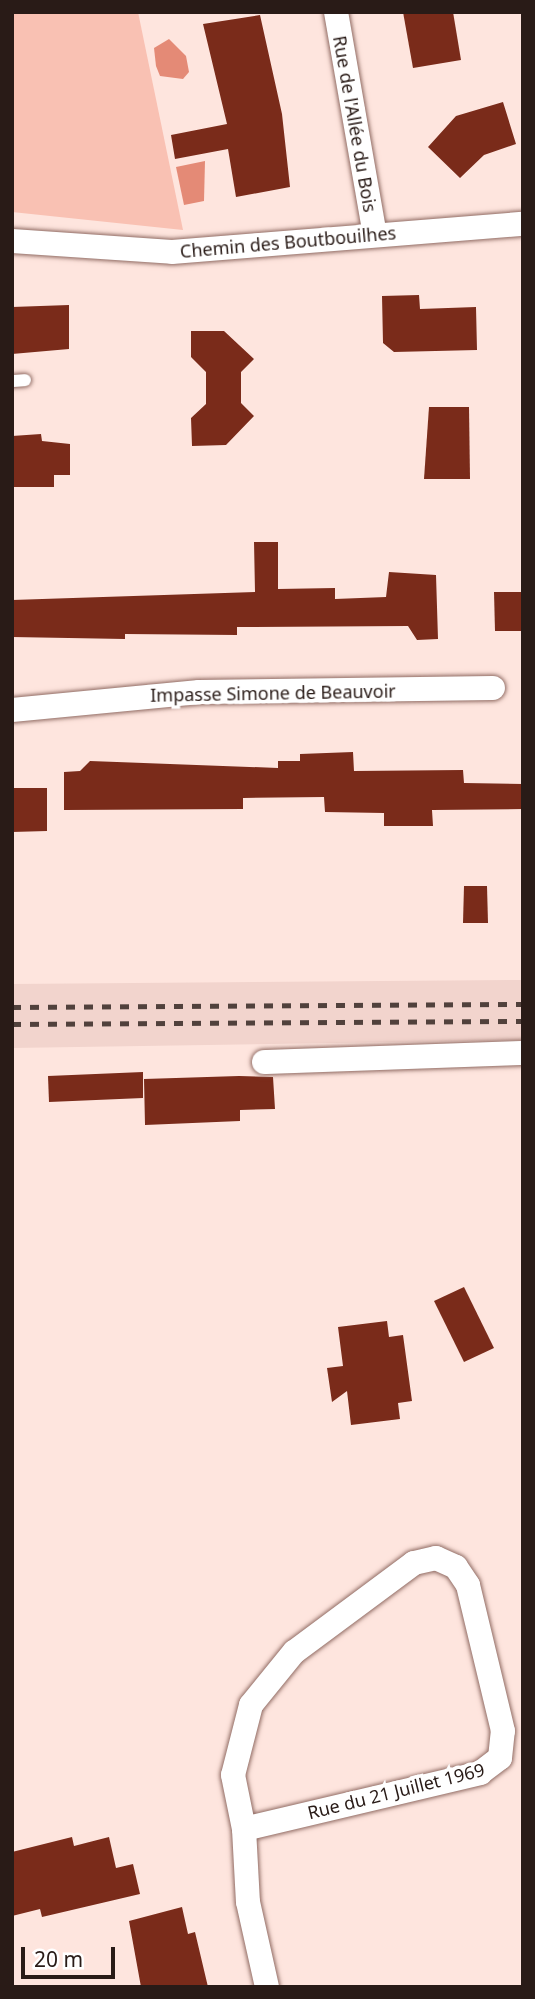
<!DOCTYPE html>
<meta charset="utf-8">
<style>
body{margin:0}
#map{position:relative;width:535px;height:1999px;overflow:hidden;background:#fee5de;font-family:"Noto Sans",sans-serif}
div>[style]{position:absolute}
.built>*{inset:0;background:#f2d4cd}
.green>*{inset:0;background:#f9c1b3}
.water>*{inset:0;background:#e48a76}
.building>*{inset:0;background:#7a2b1a}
.roads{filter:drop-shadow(0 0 2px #916c64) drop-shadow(0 0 2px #916c64)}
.service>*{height:12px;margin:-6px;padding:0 6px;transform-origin:6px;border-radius:6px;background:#fff}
.minor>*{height:24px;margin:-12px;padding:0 12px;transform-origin:12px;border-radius:12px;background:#fff}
.rail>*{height:5px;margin-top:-2.5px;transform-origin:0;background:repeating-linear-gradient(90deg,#51413c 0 9px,transparent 0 18px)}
span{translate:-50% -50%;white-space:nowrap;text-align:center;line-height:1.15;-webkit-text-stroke:7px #fff;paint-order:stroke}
.street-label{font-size:18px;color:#291b17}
.frame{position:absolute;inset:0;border:14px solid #291b17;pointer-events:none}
.scale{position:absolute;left:21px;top:1947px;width:94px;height:32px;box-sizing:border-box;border:4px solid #291b17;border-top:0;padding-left:9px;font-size:21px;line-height:24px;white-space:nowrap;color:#291b17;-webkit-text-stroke:5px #fff;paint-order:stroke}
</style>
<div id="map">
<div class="built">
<div style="clip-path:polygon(523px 980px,523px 1040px,12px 1048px,12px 984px)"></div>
</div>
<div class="green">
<div style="clip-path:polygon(12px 12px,138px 12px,183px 230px,12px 212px)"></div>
</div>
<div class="water">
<div style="clip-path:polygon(169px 39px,186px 56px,189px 72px,183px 79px,160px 76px,156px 66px,154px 48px)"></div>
<div style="clip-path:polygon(205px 161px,204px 201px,184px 205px,176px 167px)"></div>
</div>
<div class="building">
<div style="clip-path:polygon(403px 12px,453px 12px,461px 60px,413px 68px)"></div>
<div style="clip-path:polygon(260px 15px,282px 114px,290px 187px,236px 197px,228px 149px,175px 159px,171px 135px,227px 124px,203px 24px)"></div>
<div style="clip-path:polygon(503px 102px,516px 144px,484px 155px,460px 178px,428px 147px,456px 116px)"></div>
<div style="clip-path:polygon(419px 295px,420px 309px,476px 307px,477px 350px,394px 352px,383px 343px,382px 296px)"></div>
<div style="clip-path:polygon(69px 305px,69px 349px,12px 354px,12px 307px)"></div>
<div style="clip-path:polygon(191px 331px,224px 331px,254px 359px,241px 372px,241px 403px,254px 416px,226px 445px,192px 446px,191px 418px,206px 404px,206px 372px,191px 357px)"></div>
<div style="clip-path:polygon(429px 407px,469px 407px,470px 479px,424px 479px)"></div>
<div style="clip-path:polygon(41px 434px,42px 441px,70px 444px,70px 475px,54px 475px,54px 487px,12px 487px,12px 436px)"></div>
<div style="clip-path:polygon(254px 542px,278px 542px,278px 589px,335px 588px,335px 599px,386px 597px,389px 572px,436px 575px,438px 639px,417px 640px,408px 626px,237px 627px,237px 635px,125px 634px,125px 639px,12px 637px,12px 600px,255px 592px)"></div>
<div style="clip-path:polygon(494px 592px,523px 592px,523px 631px,495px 631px)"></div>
<div style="clip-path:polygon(353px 752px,354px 771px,463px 770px,464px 783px,523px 784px,523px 809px,432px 810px,433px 826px,384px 826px,384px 813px,325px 812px,324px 797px,243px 798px,243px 809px,64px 810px,64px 772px,80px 771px,90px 761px,278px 768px,278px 761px,300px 761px,300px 754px)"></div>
<div style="clip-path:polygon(12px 788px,47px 788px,47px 831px,12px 832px)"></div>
<div style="clip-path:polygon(464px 886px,487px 886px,488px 923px,463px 923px)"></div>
<div style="clip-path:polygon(143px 1072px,143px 1098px,49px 1102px,48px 1076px)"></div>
<div style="clip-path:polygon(239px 1076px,273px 1077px,275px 1109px,240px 1110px,240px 1121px,145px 1125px,144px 1079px)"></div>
<div style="clip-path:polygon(464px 1287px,494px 1348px,464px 1362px,434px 1301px)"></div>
<div style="clip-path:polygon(387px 1321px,389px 1337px,403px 1335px,412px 1401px,398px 1403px,400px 1419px,351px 1425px,347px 1391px,332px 1402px,327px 1368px,343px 1366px,338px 1327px)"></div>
<div style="clip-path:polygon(72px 1837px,74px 1846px,109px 1837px,116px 1868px,133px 1864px,140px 1894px,42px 1917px,40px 1909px,12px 1916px,12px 1852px)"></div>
<div style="clip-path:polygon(182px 1907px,188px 1934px,195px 1932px,208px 1987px,141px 1987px,129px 1921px)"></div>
</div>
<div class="roads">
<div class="service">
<div style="left:12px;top:381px;width:13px;rotate:-4deg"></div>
</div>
<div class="minor">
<div style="left:336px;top:12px;width:226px;rotate:80.1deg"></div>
<div style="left:12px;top:241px;width:160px;rotate:3.9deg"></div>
<div style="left:172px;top:252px;width:352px;rotate:-4.6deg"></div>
<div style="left:12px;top:710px;width:188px;rotate:-5.5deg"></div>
<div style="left:199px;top:692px;width:294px;rotate:-0.8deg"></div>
<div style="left:264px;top:1062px;width:259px;rotate:-2deg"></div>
<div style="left:244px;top:1829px;width:243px;rotate:-13.3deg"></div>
<div style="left:480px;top:1773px;width:25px;rotate:-37deg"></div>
<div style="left:500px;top:1758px;width:27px;rotate:-84deg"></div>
<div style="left:503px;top:1731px;width:150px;rotate:-103.5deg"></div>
<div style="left:468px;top:1585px;width:22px;rotate:-124deg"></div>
<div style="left:456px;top:1567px;width:22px;rotate:-156deg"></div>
<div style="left:436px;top:1558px;width:23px;rotate:167deg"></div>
<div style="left:414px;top:1563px;width:149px;rotate:143.4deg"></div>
<div style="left:294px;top:1652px;width:68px;rotate:129.1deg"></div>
<div style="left:251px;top:1705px;width:72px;rotate:104.4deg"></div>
<div style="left:233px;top:1775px;width:55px;rotate:78.5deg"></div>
<div style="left:244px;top:1829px;width:73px;rotate:86.9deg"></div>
<div style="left:248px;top:1902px;width:87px;rotate:77.4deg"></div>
</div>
</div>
<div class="rail">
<div style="left:12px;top:1007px;width:511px;rotate:-0.34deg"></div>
<div style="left:12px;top:1024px;width:511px;rotate:-0.34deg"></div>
</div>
<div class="street-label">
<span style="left:355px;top:124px;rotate:80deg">Rue de l'Allée du Bois</span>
<span style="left:288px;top:242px;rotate:-5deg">Chemin des Boutbouilhes</span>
<span style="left:273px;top:693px;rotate:-1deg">Impasse Simone de Beauvoir</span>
<span style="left:396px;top:1791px;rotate:-14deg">Rue du 21 Juillet 1969</span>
</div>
<div class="frame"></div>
<div class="scale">20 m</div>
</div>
